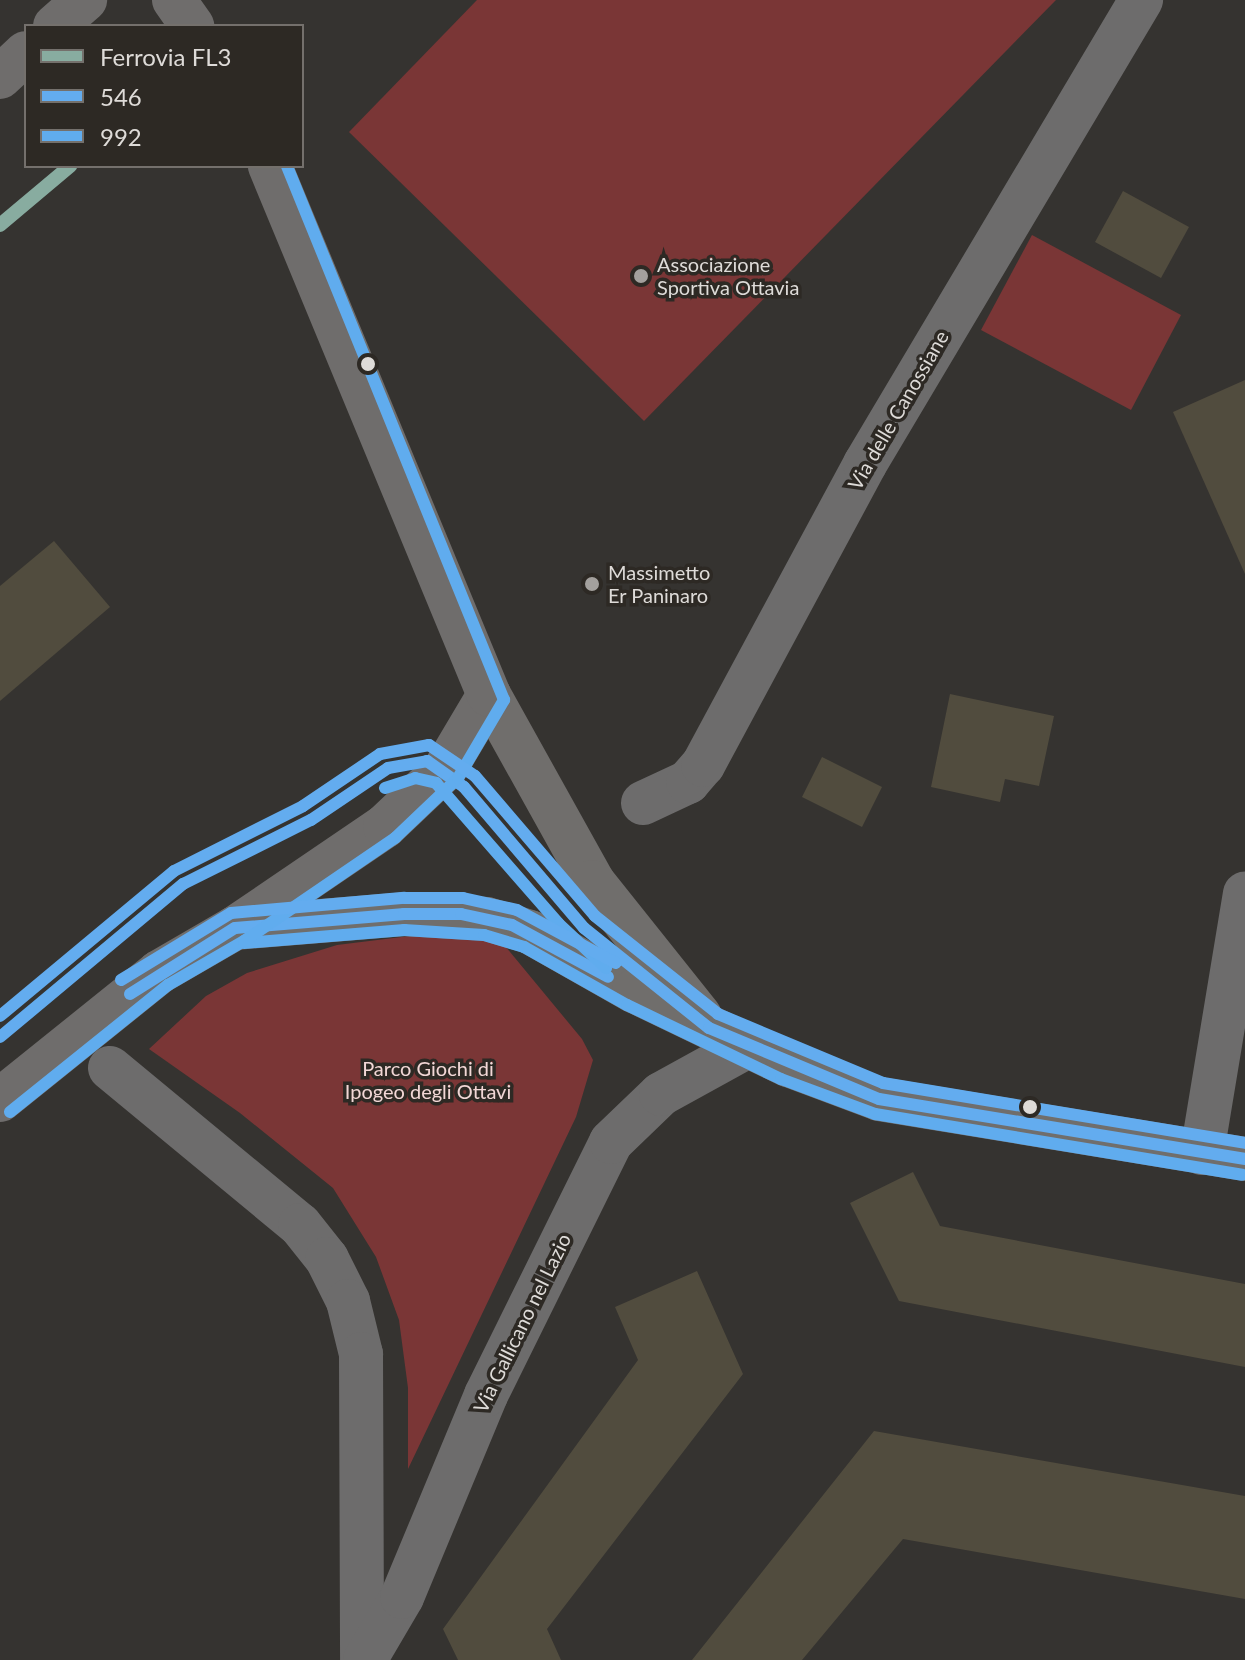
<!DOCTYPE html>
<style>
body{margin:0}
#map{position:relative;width:1245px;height:1660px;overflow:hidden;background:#353330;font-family:Lato,sans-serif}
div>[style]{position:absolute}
.green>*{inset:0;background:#7a3636}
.building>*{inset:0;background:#514c3e}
.street>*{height:44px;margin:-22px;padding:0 22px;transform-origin:22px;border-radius:22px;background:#6d6c6c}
.secondary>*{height:44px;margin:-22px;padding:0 22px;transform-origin:22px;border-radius:22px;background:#706e6c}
.primary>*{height:44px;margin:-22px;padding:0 22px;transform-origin:22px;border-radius:22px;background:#6f6d6c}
.bus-1>*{height:12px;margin:-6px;padding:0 6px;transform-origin:6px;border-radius:6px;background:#63acef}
.bus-2>*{height:12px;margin:-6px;padding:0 6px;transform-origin:6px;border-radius:6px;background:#60acee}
.bus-3>*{height:12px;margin:-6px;padding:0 6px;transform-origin:6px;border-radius:6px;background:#63acef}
.rail-1>*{height:14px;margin:-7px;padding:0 7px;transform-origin:7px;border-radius:7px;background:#88aca0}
.dots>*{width:22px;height:22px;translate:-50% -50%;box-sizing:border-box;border:4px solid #2d2924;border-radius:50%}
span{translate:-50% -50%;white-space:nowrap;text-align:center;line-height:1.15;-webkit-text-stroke:7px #2d2924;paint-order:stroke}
.poi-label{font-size:20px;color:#dedbd8}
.left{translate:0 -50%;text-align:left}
.street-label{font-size:20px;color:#dedbd8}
.park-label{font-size:20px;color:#f2d7d6}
.legend{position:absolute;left:24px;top:24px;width:280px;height:144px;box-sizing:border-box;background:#2d2924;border:2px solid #74706c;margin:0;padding:10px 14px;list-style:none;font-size:24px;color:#dedbd8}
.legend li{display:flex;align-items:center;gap:16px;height:40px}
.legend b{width:40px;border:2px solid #74706c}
</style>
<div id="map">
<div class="green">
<div style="clip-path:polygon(477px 0,1056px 0,644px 421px,349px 132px)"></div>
<div style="clip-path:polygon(1032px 235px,1181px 315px,1131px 410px,981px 330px)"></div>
<div style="clip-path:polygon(458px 930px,505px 946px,582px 1039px,593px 1060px,576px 1117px,408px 1469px,408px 1388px,399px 1320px,376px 1257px,333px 1188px,240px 1113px,149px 1049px,206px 996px,247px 973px,337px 945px)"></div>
</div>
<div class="building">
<div style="clip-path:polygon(1123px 191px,1189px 227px,1161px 278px,1095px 242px)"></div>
<div style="clip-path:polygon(1245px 380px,1245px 574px,1173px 412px)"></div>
<div style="clip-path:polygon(54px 541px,110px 607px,0 701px,0 586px)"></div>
<div style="clip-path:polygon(950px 694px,1054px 716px,1039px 786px,1005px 779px,1000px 802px,931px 787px)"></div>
<div style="clip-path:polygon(822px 757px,882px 787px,862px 827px,802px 797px)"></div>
<div style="clip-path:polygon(913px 1172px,940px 1226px,1245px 1284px,1245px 1367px,899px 1301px,850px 1203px)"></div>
<div style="clip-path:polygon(697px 1271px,743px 1374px,547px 1629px,561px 1660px,458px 1660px,443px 1629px,638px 1360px,615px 1307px)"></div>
<div style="clip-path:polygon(874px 1431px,1245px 1496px,1245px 1599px,903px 1539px,802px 1660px,692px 1660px)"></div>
</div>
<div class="street">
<div style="left:643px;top:803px;width:50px;rotate:-25deg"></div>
<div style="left:688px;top:782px;width:23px;rotate:-49deg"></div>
<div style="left:703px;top:765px;width:342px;rotate:-61.7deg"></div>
<div style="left:865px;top:464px;width:540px;rotate:-59.25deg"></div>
<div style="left:110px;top:1068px;width:246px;rotate:39.6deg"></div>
<div style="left:300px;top:1225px;width:43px;rotate:51.5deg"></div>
<div style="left:327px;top:1259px;width:47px;rotate:63.4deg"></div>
<div style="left:348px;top:1301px;width:55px;rotate:76.2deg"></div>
<div style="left:361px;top:1354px;width:306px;rotate:89.8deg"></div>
<div style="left:1202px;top:1153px;width:263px;rotate:-80.6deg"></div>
<div style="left:365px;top:1660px;width:73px;rotate:-59.6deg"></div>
<div style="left:402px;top:1597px;width:219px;rotate:-67.4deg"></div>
<div style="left:486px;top:1395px;width:282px;rotate:-63.7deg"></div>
<div style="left:611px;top:1142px;width:69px;rotate:-43.8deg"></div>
<div style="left:661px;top:1094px;width:99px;rotate:-28.9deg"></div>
</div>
<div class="secondary">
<div style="left:489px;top:695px;width:214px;rotate:60.9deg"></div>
<div style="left:593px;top:882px;width:171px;rotate:51.4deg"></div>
<div style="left:235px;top:928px;width:170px;rotate:-4.7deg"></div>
<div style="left:404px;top:914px;width:83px;rotate:3.4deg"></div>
<div style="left:487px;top:919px;width:45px;rotate:16.8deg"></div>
<div style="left:530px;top:932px;width:120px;rotate:29.6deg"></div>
<div style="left:634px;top:991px;width:171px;rotate:25.7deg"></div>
<div style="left:788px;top:1065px;width:97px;rotate:20.5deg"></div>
<div style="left:879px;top:1099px;width:371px;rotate:9.3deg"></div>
</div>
<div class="primary">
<div style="left:174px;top:0;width:32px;rotate:55deg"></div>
<div style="left:55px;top:26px;width:40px;rotate:-41deg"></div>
<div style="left:0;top:77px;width:35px;rotate:-43deg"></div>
<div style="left:0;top:1100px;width:204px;rotate:-38.8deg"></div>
<div style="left:159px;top:972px;width:88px;rotate:-30.1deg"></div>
<div style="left:235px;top:928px;width:181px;rotate:-34.2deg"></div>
<div style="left:385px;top:826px;width:83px;rotate:-43.5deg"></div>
<div style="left:445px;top:769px;width:86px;rotate:-59.3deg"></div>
<div style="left:489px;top:695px;width:573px;rotate:-112.49deg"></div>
</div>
<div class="bus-1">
<div style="left:130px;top:994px;width:124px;rotate:-32.2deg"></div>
<div style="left:235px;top:928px;width:170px;rotate:-4.7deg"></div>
<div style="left:404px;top:914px;width:57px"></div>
<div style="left:461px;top:914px;width:52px;rotate:12.2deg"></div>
<div style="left:512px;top:925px;width:109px;rotate:28.4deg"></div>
<div style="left:0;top:1037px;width:239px;rotate:-39.9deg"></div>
<div style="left:183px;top:884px;width:143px;rotate:-26.6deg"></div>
<div style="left:311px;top:820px;width:93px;rotate:-34deg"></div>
<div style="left:388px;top:768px;width:40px;rotate:-10deg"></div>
<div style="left:427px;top:761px;width:45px;rotate:35.1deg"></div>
<div style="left:464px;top:787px;width:185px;rotate:49.6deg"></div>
<div style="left:584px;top:928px;width:160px;rotate:38.7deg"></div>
<div style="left:709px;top:1028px;width:184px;rotate:22.7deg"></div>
<div style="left:879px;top:1099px;width:371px;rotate:9.3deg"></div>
</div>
<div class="bus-2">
<div style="left:385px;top:788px;width:32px;rotate:-18deg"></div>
<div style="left:415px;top:778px;width:22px;rotate:13deg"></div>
<div style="left:436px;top:783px;width:186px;rotate:48.9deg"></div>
<div style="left:558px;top:923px;width:66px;rotate:43.2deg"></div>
<div style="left:244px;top:943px;width:161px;rotate:-4.6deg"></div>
<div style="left:404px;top:930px;width:80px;rotate:3.6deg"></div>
<div style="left:484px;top:935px;width:42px;rotate:16.7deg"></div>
<div style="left:524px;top:947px;width:118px;rotate:29.4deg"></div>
<div style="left:627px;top:1005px;width:171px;rotate:25.7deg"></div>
<div style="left:781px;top:1079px;width:100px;rotate:20.4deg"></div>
<div style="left:875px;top:1114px;width:372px;rotate:9.4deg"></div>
<div style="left:10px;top:1112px;width:203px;rotate:-38.8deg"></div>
<div style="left:168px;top:985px;width:88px;rotate:-30.1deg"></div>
<div style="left:244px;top:941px;width:183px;rotate:-34.3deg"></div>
<div style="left:395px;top:838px;width:87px;rotate:-43.6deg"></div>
<div style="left:458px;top:778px;width:91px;rotate:-59.5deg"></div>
<div style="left:504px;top:700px;width:576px;rotate:-112.12deg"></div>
</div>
<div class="bus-3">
<div style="left:121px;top:980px;width:129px;rotate:-31.3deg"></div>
<div style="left:231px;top:913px;width:174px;rotate:-5deg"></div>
<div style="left:404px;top:898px;width:59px"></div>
<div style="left:463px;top:898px;width:55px;rotate:12.5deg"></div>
<div style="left:517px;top:910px;width:112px;rotate:28.2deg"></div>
<div style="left:0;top:1016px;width:226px;rotate:-39.8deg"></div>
<div style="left:174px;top:871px;width:144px;rotate:-26.7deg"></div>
<div style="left:303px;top:806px;width:93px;rotate:-34deg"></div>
<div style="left:380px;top:754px;width:50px;rotate:-10.4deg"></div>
<div style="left:429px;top:745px;width:55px;rotate:34deg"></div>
<div style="left:475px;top:776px;width:184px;rotate:49.4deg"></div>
<div style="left:595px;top:916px;width:157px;rotate:38.5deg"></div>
<div style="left:718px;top:1014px;width:179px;rotate:22.7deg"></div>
<div style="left:883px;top:1083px;width:367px;rotate:9.4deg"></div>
</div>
<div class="rail-1">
<div style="left:0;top:225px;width:92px;rotate:-40.1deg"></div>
</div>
<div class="dots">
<div style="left:641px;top:276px;background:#a3a09d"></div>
<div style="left:368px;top:364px;background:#dedbd8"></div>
<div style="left:592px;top:584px;background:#a3a09d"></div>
<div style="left:1030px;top:1107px;background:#dedbd8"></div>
</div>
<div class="poi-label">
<span class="left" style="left:657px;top:276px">Associazione<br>Sportiva Ottavia</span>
<span class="left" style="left:608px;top:584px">Massimetto<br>Er Paninaro</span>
</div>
<div class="street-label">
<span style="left:898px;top:410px;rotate:-60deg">Via delle Canossiane</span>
<span style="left:522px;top:1323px;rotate:-64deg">Via Gallicano nel Lazio</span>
</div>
<div class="park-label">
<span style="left:428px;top:1080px">Parco Giochi di<br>Ipogeo degli Ottavi</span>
</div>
<ul class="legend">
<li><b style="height:10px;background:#88aca0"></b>Ferrovia FL3</li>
<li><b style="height:10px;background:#63acef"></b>546</li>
<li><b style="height:10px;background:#60acee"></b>992</li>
</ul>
</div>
